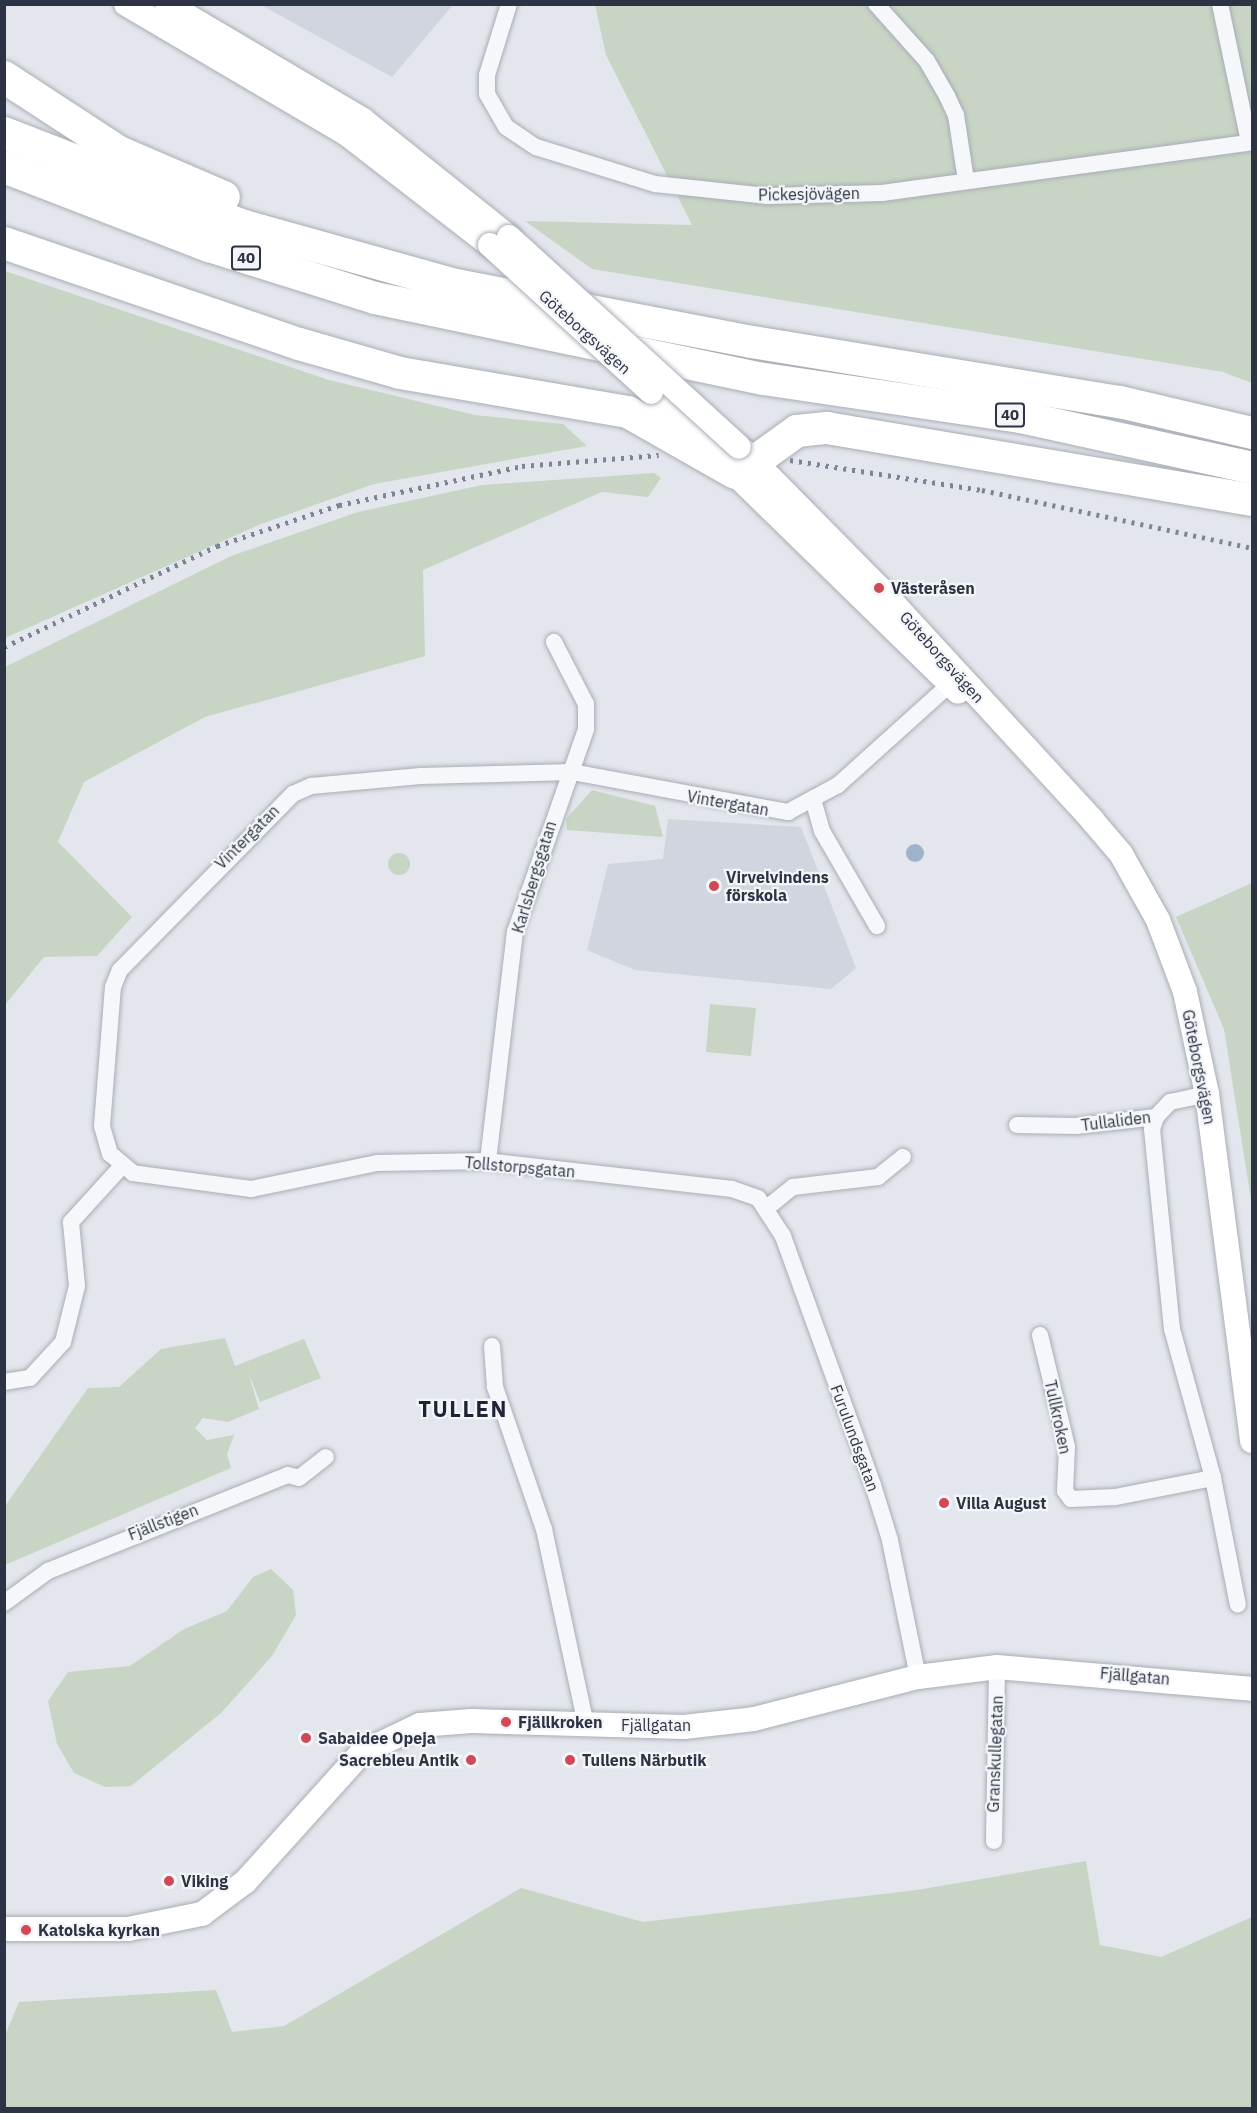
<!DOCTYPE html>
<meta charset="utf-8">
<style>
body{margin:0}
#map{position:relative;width:1257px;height:2113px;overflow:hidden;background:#e3e6ec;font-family:"IBM Plex Sans",sans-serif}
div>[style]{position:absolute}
.built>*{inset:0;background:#d1d5dd}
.green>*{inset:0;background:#c8d5c4}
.round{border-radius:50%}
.water>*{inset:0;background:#9eb2cc}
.roads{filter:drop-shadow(0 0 2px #a8adb6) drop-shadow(0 0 2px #a8adb6)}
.street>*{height:16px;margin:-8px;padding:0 8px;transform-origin:8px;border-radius:8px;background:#f6f7fa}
.secondary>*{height:24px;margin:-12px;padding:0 12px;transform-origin:12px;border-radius:12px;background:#fff}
.highway>*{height:32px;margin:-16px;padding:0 16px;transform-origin:16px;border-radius:16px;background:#fff}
.rail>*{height:4.5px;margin-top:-2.25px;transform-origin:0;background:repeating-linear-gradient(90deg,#7c8595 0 3px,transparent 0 9px)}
.bridges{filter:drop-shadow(0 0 2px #a8adb6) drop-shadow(0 0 2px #a8adb6)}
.secondary-bridge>*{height:24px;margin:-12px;padding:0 12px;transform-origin:12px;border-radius:12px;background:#fff}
.dots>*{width:16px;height:16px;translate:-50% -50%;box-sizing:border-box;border:3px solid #f3f5f9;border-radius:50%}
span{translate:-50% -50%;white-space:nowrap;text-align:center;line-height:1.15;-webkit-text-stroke:4.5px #f3f5f9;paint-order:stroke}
.shield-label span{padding:2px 4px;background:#f3f5f9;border:2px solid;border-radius:4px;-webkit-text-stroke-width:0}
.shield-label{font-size:15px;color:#2b3344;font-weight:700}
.street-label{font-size:16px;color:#2b3344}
.poi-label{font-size:16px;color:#2b3344;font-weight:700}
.left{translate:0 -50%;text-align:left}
.right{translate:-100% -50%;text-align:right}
.district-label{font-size:22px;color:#1d2435;font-weight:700;letter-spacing:1.5px}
.frame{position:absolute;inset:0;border:6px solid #2b3344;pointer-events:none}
</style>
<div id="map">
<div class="built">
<div style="clip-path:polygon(261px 5px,453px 4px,453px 5px,392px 77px)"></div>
<div style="clip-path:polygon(668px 819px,801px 827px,856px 968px,831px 989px,635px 970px,587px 950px,608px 864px,663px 859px)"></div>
</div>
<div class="green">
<div style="clip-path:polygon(595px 5px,1252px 5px,1252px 383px,1223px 372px,592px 269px,525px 221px,692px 225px,606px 55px)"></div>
<div style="clip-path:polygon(5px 271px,329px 380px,475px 415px,563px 424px,587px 446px,374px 484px,261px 524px,5px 638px)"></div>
<div style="clip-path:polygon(654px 473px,661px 478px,648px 497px,602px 492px,423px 570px,425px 656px,205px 717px,84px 782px,58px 842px,132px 917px,97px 956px,44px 957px,5px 1005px,5px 667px,231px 556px,358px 512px,482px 485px)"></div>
<div style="clip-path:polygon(592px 790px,655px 806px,663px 837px,567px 830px,566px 819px)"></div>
<div class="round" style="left:388px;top:853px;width:22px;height:22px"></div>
<div style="clip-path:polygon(1252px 883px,1252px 1206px,1224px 1029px,1176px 917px)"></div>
<div style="clip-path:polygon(710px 1004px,756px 1008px,751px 1056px,706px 1052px)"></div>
<div style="clip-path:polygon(225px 1338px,235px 1366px,304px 1339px,321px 1378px,260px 1402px,248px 1372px,259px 1409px,228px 1422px,203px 1418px,195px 1428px,207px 1440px,234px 1435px,227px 1454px,231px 1468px,5px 1565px,5px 1506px,88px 1388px,119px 1387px,161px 1349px)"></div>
<div style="clip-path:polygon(271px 1569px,293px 1590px,296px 1615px,272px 1656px,221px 1713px,131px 1786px,105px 1787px,74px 1773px,57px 1744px,48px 1701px,68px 1672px,130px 1666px,184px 1629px,227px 1611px,253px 1577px)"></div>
<div style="clip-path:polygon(1086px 1861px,1100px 1945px,1161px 1957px,1252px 1917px,1252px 2108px,5px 2108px,5px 2035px,19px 2002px,216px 1990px,232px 2032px,284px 2026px,521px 1888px,643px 1922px,917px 1890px)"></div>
</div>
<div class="water">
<div class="round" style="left:906px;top:844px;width:18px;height:18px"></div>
</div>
<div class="roads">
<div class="street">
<div style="left:509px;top:4px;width:74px;rotate:107.2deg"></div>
<div style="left:487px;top:75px;width:19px;rotate:90deg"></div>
<div style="left:487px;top:94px;width:38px;rotate:60deg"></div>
<div style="left:506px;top:127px;width:36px;rotate:34deg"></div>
<div style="left:536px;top:147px;width:125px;rotate:17.3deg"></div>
<div style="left:655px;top:184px;width:114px;rotate:6.1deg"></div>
<div style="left:768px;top:196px;width:114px;rotate:-1.5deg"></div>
<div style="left:882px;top:193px;width:373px;rotate:-7.8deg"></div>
<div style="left:876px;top:4px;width:76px;rotate:48.2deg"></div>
<div style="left:927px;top:61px;width:40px;rotate:60.3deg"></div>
<div style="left:947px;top:96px;width:21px;rotate:65deg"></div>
<div style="left:956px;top:115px;width:66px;rotate:81.3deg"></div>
<div style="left:1220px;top:4px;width:141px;rotate:78.1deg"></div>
<div style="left:814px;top:803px;width:29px;rotate:74deg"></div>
<div style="left:822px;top:831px;width:110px;rotate:59.9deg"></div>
<div style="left:1156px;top:1117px;width:13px;rotate:108deg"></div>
<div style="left:1152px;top:1129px;width:201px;rotate:84.3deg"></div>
<div style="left:1172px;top:1329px;width:155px;rotate:74.6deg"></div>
<div style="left:1213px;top:1478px;width:129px;rotate:78.9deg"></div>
<div style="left:1017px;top:1125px;width:59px;rotate:1deg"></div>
<div style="left:1076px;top:1126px;width:81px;rotate:-6.4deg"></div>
<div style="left:1156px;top:1117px;width:21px;rotate:-47deg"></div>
<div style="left:1170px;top:1102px;width:38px;rotate:-12deg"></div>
<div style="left:488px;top:1161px;width:231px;rotate:-83.3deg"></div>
<div style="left:515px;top:932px;width:215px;rotate:-70.7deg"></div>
<div style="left:586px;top:729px;width:25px;rotate:-90deg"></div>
<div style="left:586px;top:704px;width:70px;rotate:-117.3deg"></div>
<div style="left:768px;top:1207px;width:32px;rotate:-39deg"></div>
<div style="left:793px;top:1187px;width:86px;rotate:-6.7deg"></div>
<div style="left:878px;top:1177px;width:32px;rotate:-39deg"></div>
<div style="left:1040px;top:1335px;width:115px;rotate:76.4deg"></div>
<div style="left:1067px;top:1447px;width:44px;rotate:92.6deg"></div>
<div style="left:1065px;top:1491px;width:10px;rotate:53deg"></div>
<div style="left:1071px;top:1499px;width:44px;rotate:-2.6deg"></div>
<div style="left:1115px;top:1497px;width:100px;rotate:-11deg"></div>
<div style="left:492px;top:1346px;width:41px;rotate:85.8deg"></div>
<div style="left:495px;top:1387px;width:150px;rotate:71deg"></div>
<div style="left:544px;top:1529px;width:200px;rotate:77.9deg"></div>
<div style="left:4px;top:1382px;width:26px;rotate:-9deg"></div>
<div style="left:30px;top:1378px;width:49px;rotate:-47.5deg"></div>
<div style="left:63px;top:1342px;width:58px;rotate:-76deg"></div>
<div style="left:77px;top:1286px;width:64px;rotate:-95.4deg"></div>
<div style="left:71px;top:1222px;width:76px;rotate:-47.7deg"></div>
<div style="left:4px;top:1603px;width:54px;rotate:-36deg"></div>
<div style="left:48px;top:1571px;width:258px;rotate:-21.8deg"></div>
<div style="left:288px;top:1475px;width:11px;rotate:15deg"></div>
<div style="left:299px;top:1478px;width:34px;rotate:-38deg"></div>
<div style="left:918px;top:1677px;width:140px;rotate:-101.6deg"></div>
<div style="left:890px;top:1540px;width:58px;rotate:-107.2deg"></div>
<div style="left:873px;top:1485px;width:265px;rotate:-109.9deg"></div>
<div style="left:783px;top:1236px;width:45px;rotate:-123.3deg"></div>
<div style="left:758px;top:1198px;width:28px;rotate:-161deg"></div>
<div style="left:732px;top:1189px;width:246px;rotate:-173.5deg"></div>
<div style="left:488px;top:1161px;width:111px;rotate:179deg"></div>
<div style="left:377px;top:1163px;width:129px;rotate:168.3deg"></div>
<div style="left:251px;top:1189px;width:119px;rotate:-172.3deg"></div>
<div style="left:133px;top:1173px;width:30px;rotate:-140deg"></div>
<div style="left:110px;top:1154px;width:29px;rotate:-106deg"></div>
<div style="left:102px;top:1126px;width:139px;rotate:-85.5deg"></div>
<div style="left:113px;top:987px;width:18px;rotate:-68deg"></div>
<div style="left:120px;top:970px;width:247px;rotate:-45.5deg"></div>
<div style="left:293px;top:794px;width:20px;rotate:-24deg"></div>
<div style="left:311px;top:786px;width:110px;rotate:-5.2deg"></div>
<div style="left:421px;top:776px;width:151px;rotate:-1.5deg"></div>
<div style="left:572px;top:772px;width:220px;rotate:10.5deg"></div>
<div style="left:788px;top:812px;width:57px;rotate:-28.4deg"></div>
<div style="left:838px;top:785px;width:148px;rotate:-42deg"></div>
<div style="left:994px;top:1841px;width:174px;rotate:-89deg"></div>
</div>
<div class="secondary">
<div style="left:126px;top:4px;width:256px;rotate:30.5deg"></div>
<div style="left:347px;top:134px;width:181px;rotate:37.8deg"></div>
<div style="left:167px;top:4px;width:228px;rotate:30.6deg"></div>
<div style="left:363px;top:120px;width:187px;rotate:38.7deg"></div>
<div style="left:651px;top:392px;width:429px;rotate:44.3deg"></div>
<div style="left:744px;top:451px;width:192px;rotate:45.4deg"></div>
<div style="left:879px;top:588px;width:315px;rotate:47.4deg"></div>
<div style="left:1092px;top:820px;width:45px;rotate:49.5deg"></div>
<div style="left:1121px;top:854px;width:76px;rotate:60.7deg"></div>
<div style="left:1158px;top:920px;width:77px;rotate:69.4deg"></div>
<div style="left:1185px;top:992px;width:104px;rotate:77.8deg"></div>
<div style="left:1207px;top:1094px;width:350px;rotate:82.6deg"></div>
<div style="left:4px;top:1929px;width:124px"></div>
<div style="left:128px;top:1929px;width:76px;rotate:-11.5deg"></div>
<div style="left:202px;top:1914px;width:54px;rotate:-36.7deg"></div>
<div style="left:245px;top:1882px;width:173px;rotate:-48deg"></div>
<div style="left:361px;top:1753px;width:65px;rotate:-25.4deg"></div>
<div style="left:420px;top:1725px;width:51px;rotate:-4.5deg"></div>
<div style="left:471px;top:1721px;width:213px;rotate:1.6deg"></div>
<div style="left:684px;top:1727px;width:70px;rotate:-6.5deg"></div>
<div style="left:754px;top:1719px;width:169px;rotate:-14.4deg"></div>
<div style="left:918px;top:1677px;width:80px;rotate:-7.2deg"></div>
<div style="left:997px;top:1667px;width:256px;rotate:4.9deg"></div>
</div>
<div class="highway">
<div style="left:4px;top:77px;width:137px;rotate:33.1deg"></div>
<div style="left:119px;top:152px;width:114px;rotate:23.2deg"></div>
<div style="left:4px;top:133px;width:257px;rotate:21.2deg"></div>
<div style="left:244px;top:226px;width:220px;rotate:15.6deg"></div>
<div style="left:456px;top:285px;width:301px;rotate:10.9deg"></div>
<div style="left:752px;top:342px;width:373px;rotate:9.3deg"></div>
<div style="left:1120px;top:402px;width:136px;rotate:13.2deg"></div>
<div style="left:4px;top:167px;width:220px;rotate:21.1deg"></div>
<div style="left:209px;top:246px;width:174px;rotate:17.4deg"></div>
<div style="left:375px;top:298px;width:397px;rotate:11.8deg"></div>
<div style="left:764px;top:379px;width:260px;rotate:8.4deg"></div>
<div style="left:1021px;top:417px;width:237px;rotate:12.4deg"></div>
<div style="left:4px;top:243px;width:312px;rotate:18.9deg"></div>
<div style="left:299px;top:344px;width:105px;rotate:16deg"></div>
<div style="left:400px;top:373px;width:231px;rotate:9.7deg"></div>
<div style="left:628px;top:412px;width:123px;rotate:29.7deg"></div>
<div style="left:716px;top:452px;width:34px;rotate:26deg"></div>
<div style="left:747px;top:467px;width:62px;rotate:-35.8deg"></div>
<div style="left:797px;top:431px;width:30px;rotate:-6deg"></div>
<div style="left:827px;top:428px;width:431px;rotate:9.6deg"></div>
</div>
</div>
<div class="rail">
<div style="left:790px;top:460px;width:194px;rotate:8.9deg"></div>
<div style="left:982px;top:490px;width:276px;rotate:12.1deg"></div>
<div style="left:4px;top:647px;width:236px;rotate:-25.4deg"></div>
<div style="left:217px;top:546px;width:129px;rotate:-18.6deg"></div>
<div style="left:339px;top:505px;width:187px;rotate:-12deg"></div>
<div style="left:522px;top:466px;width:137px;rotate:-4.6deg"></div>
</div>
<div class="bridges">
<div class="secondary-bridge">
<div style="left:509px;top:237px;width:311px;rotate:42.4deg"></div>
<div style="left:490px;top:245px;width:218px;rotate:42.4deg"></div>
</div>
</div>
<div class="dots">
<div style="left:879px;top:588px;background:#d14857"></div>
<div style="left:714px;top:886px;background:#d14857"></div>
<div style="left:944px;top:1503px;background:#d14857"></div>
<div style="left:506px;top:1722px;background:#d14857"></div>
<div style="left:306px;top:1738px;background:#d14857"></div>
<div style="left:471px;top:1760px;background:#d14857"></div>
<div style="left:570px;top:1760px;background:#d14857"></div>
<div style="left:169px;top:1881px;background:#d14857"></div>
<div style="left:26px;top:1930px;background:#d14857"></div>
</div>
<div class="shield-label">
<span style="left:246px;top:258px">40</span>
<span style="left:1010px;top:415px">40</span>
</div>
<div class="street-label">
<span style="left:809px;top:194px;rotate:-1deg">Pickesjövägen</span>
<span style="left:585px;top:332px;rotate:42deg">Göteborgsvägen</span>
<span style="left:942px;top:657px;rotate:48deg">Göteborgsvägen</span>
<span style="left:728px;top:803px;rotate:10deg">Vintergatan</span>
<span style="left:247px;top:837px;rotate:-45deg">Vintergatan</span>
<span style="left:534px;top:877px;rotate:-73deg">Karlsbergsgatan</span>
<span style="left:1199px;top:1067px;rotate:79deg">Göteborgsvägen</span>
<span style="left:1116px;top:1121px;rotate:-7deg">Tullaliden</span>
<span style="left:520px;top:1167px;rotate:5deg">Tollstorpsgatan</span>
<span style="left:1058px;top:1417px;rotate:78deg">Tullkroken</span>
<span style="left:855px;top:1438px;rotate:70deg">Furulundsgatan</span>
<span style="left:163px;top:1522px;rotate:-21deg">Fjällstigen</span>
<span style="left:1135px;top:1676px;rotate:5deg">Fjällgatan</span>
<span style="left:656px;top:1725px">Fjällgatan</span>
<span style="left:995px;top:1754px;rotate:-88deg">Granskullegatan</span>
</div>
<div class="poi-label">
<span class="left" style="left:891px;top:588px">Västeråsen</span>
<span class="left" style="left:726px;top:886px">Virvelvindens<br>förskola</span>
<span class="left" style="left:956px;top:1503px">Villa August</span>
<span class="left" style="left:518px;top:1722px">Fjällkroken</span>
<span class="left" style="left:318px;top:1738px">Sabaidee Opeja</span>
<span class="right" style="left:459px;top:1760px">Sacrebleu Antik</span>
<span class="left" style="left:582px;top:1760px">Tullens Närbutik</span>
<span class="left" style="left:181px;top:1881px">Viking</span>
<span class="left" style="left:38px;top:1930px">Katolska kyrkan</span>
</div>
<div class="district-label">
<span style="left:463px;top:1409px">TULLEN</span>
</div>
<div class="frame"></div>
</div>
